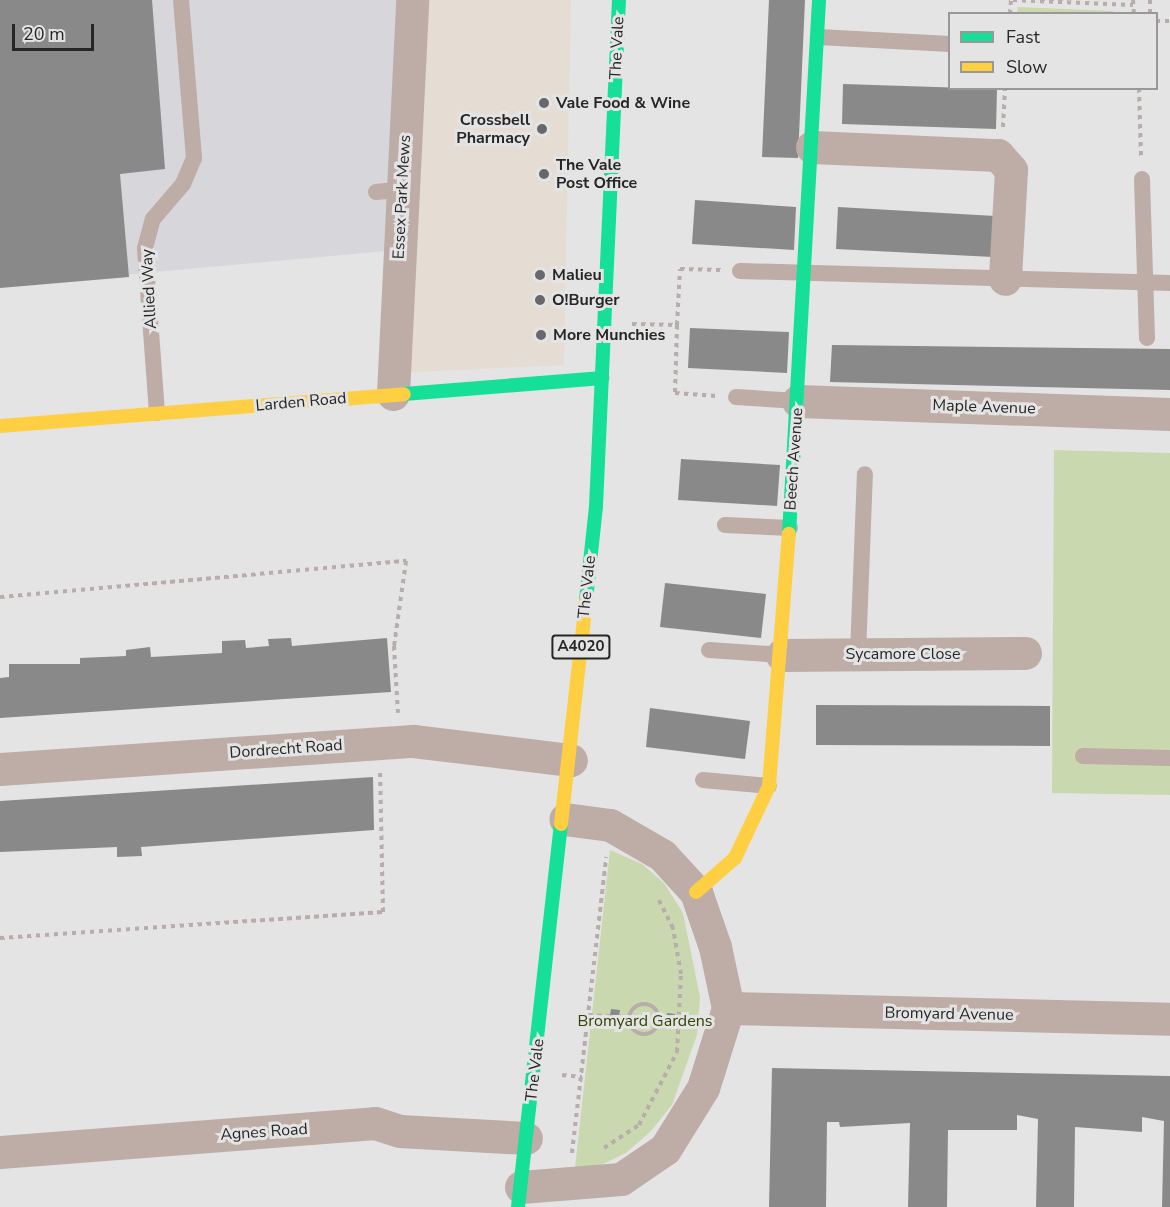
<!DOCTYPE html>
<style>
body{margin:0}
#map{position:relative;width:1170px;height:1207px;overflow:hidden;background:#e4e4e5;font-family:"Nunito Sans",sans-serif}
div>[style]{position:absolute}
.commercial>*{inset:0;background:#e5ddd3}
.built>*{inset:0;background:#d6d6db}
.green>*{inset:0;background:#cad8af}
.building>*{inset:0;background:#89898a}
.path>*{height:4px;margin-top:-2px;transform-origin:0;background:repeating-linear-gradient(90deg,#b8adaa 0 4.5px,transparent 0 9px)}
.path>.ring{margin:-2px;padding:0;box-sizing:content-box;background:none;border:4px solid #b8adaa;border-radius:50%}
.lane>*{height:16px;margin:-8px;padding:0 8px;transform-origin:8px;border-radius:8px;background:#beaca6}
.street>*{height:33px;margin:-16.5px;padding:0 16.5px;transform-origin:16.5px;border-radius:16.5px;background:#beaca6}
.fast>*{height:14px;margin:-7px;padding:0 7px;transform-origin:7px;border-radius:7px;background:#16e098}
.slow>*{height:14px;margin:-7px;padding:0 7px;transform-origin:7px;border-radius:7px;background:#ffcf43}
.dots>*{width:16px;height:16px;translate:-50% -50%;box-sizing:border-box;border:3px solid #e4e4e5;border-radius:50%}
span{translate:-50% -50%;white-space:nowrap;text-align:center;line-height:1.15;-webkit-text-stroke:6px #e4e4e5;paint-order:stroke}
.shield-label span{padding:2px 4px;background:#e4e4e5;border:2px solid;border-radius:4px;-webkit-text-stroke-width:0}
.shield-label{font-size:15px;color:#262627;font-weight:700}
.street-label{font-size:16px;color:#262627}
.poi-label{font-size:16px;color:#262627;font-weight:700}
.left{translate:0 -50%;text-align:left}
.right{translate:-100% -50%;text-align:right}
.park-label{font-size:16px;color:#324203}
.legend{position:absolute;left:948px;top:12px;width:210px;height:78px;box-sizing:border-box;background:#e4e4e5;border:2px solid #989899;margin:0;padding:8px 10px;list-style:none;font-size:18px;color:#262627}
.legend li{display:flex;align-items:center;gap:12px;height:30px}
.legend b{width:30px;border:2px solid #989899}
.scale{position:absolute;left:12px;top:24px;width:82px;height:27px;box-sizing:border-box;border:3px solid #262627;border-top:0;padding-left:8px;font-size:18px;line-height:21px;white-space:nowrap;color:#262627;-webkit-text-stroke:4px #e4e4e5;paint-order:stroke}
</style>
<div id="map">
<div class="commercial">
<div style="clip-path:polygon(417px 0,571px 0,564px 365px,396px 373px)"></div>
</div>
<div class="built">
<div style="clip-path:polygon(0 0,407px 0,386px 251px,0 286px)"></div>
</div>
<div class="green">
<div style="clip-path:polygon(1018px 7px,1112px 11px,1116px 13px,1017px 13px)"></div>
<div style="clip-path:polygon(1054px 450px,1170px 453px,1170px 795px,1052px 793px)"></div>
<div style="clip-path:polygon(610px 850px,642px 864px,664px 883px,683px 913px,700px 997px,697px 1035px,672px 1105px,651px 1131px,626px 1153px,601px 1165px,575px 1168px)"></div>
</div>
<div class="building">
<div style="clip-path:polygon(0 0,152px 0,165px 169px,120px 174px,129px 277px,0 288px)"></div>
<div style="clip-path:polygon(769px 0,805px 0,798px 158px,762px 157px)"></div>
<div style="clip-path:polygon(843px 84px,997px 89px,996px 129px,842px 124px)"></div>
<div style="clip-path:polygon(695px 200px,796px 207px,794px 250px,692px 244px)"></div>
<div style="clip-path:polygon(838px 207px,995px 216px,993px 257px,836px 249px)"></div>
<div style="clip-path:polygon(690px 328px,789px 332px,787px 373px,688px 368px)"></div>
<div style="clip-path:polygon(832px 345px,1170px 349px,1170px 390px,830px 382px)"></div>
<div style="clip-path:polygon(681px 459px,780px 465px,777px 506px,678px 500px)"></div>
<div style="clip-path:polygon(665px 583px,766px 594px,761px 638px,660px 627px)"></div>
<div style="clip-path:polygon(291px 638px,292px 646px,387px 638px,391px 692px,0 718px,0 678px,9px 677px,9px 664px,80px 664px,80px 658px,126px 656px,126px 650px,150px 647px,151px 657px,222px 653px,222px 641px,245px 640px,246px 648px,269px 646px,268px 639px)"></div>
<div style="clip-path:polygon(816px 705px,1050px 706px,1050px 746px,816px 745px)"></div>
<div style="clip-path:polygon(650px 708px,750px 721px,745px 759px,646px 747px)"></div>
<div style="clip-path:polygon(373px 777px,374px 830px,141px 847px,142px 856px,117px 857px,117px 847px,0 852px,0 801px)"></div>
<div style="clip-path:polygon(611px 1009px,620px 1010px,618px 1023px,609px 1022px)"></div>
<div style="clip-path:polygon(667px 1013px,675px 1014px,673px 1028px,666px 1027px)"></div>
<div style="clip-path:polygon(772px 1068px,1170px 1076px,1170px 1207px,1162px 1207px,1164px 1121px,1142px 1117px,1142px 1132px,1075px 1127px,1074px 1207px,1036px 1207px,1038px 1119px,1017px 1115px,1017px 1130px,948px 1130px,947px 1207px,908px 1207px,910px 1123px,840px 1127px,839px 1122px,827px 1122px,826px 1207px,769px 1207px)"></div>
</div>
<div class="path">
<div style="left:1013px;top:0;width:120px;rotate:2.4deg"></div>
<div style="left:1133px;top:0;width:14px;rotate:86deg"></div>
<div style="left:1150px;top:0;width:14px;rotate:90deg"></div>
<div style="left:1010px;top:14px;width:14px;rotate:-86deg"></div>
<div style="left:1156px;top:21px;width:14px"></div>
<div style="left:1139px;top:88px;width:69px;rotate:88.3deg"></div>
<div style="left:1003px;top:127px;width:39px;rotate:-87deg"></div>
<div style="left:632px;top:324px;width:45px;rotate:1.3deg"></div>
<div style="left:677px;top:325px;width:56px;rotate:-86.9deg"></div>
<div style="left:680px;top:269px;width:41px;rotate:1.4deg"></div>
<div style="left:677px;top:325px;width:68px;rotate:91.7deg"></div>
<div style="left:675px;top:393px;width:42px;rotate:4.1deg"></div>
<div style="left:0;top:597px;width:408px;rotate:-5.1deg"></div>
<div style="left:406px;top:561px;width:86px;rotate:98deg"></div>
<div style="left:394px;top:646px;width:67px;rotate:86.6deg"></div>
<div style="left:0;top:938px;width:384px;rotate:-3.9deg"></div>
<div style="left:383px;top:912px;width:140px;rotate:-91.2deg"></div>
<div class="ring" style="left:629px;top:1004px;width:26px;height:26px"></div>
<div style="left:588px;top:1015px;width:22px;rotate:3deg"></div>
<div style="left:619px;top:1017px;width:9px;rotate:6deg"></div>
<div style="left:659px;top:1020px;width:7px;rotate:8deg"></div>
<div style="left:674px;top:1021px;width:20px;rotate:6deg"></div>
<div style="left:562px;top:1075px;width:20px;rotate:6deg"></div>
<div style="left:604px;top:1148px;width:42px;rotate:-33.3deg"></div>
<div style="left:639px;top:1125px;width:82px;rotate:-62.5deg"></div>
<div style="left:677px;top:1052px;width:78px;rotate:-87.1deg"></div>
<div style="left:681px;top:974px;width:47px;rotate:-99.9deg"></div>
<div style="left:673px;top:928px;width:34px;rotate:-117deg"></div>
<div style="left:572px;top:1153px;width:298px;rotate:-83.4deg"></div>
</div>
<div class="lane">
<div style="left:818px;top:37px;width:132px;rotate:3deg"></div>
<div style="left:1142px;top:179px;width:159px;rotate:88.2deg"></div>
<div style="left:376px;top:192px;width:27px;rotate:-6deg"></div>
<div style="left:740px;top:271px;width:430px;rotate:1.6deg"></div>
<div style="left:736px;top:397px;width:62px;rotate:3.7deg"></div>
<div style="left:157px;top:413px;width:165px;rotate:-94.2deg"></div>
<div style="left:145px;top:248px;width:30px;rotate:-75deg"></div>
<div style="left:153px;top:219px;width:46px;rotate:-49.4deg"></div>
<div style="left:183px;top:184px;width:28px;rotate:-67deg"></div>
<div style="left:194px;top:158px;width:159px;rotate:-94.7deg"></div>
<div style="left:725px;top:525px;width:65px;rotate:2.6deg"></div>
<div style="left:709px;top:650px;width:73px;rotate:3.9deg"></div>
<div style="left:858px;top:654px;width:180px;rotate:-87.8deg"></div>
<div style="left:1083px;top:756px;width:87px;rotate:1.3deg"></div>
<div style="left:703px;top:780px;width:66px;rotate:5.2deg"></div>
</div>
<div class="street">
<div style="left:812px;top:147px;width:186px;rotate:2.5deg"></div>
<div style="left:998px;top:155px;width:20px;rotate:49deg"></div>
<div style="left:1011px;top:170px;width:109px;rotate:93.2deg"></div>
<div style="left:393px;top:394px;width:394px;rotate:-87.2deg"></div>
<div style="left:798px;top:401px;width:372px;rotate:2deg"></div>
<div style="left:782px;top:655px;width:243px;rotate:-0.5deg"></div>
<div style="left:0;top:769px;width:414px;rotate:-3.9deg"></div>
<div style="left:413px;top:741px;width:159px;rotate:6.9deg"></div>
<div style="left:728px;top:1008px;width:442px;rotate:1.4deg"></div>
<div style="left:0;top:1152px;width:376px;rotate:-4.4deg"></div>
<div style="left:375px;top:1123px;width:26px;rotate:18deg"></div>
<div style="left:400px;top:1131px;width:126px;rotate:3.2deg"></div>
<div style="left:521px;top:1187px;width:100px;rotate:-4.6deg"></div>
<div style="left:621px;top:1179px;width:53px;rotate:-34.3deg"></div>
<div style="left:665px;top:1149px;width:72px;rotate:-58.1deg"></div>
<div style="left:703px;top:1088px;width:84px;rotate:-72.6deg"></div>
<div style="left:728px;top:1008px;width:62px;rotate:-102deg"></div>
<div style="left:715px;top:947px;width:58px;rotate:-109.1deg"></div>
<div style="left:696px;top:892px;width:50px;rotate:-132.6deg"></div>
<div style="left:662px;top:855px;width:60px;rotate:-150deg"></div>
<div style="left:610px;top:825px;width:45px;rotate:-172.4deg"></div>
</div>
<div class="fast">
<div style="left:404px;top:394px;width:199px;rotate:-4.6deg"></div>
<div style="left:789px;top:534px;width:535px;rotate:-86.78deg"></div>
<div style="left:586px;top:600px;width:95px;rotate:-83.9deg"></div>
<div style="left:596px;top:506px;width:507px;rotate:-87.4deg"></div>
<div style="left:518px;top:1207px;width:385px;rotate:-83.6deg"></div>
</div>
<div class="slow">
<div style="left:0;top:426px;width:405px;rotate:-4.5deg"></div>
<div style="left:561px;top:824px;width:225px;rotate:-83.6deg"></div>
<div style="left:696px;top:892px;width:52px;rotate:-41.1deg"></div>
<div style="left:735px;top:858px;width:80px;rotate:-64.7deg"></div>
<div style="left:769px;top:786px;width:253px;rotate:-85.5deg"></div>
</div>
<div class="dots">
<div style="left:544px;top:103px;background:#68686a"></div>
<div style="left:542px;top:129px;background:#68686a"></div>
<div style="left:544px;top:174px;background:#68686a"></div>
<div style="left:540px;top:275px;background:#68686a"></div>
<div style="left:540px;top:300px;background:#68686a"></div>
<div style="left:541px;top:335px;background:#68686a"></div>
</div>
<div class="shield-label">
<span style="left:581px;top:647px">A4020</span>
</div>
<div class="street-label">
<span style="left:617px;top:48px;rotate:-87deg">The Vale</span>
<span style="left:402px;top:197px;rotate:-87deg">Essex Park Mews</span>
<span style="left:149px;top:289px;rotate:-93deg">Allied Way</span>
<span style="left:301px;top:402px;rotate:-5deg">Larden Road</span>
<span style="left:984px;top:407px;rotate:2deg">Maple Avenue</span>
<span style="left:794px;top:459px;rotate:-86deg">Beech Avenue</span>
<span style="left:587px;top:587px;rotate:-84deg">The Vale</span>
<span style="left:903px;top:654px">Sycamore Close</span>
<span style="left:286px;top:749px;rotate:-4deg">Dordrecht Road</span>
<span style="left:949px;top:1014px;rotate:1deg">Bromyard Avenue</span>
<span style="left:535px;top:1070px;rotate:-83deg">The Vale</span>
<span style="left:264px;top:1132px;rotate:-4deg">Agnes Road</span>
</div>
<div class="poi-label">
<span class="left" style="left:556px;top:103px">Vale Food &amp; Wine</span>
<span class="right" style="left:530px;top:129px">Crossbell<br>Pharmacy</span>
<span class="left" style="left:556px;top:174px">The Vale<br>Post Office</span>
<span class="left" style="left:552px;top:275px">Malieu</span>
<span class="left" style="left:552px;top:300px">O!Burger</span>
<span class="left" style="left:553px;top:335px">More Munchies</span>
</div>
<div class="park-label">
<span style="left:645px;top:1021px">Bromyard Gardens</span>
</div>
<ul class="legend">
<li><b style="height:8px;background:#16e098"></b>Fast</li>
<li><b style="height:8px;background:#ffcf43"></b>Slow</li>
</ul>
<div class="scale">20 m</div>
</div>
